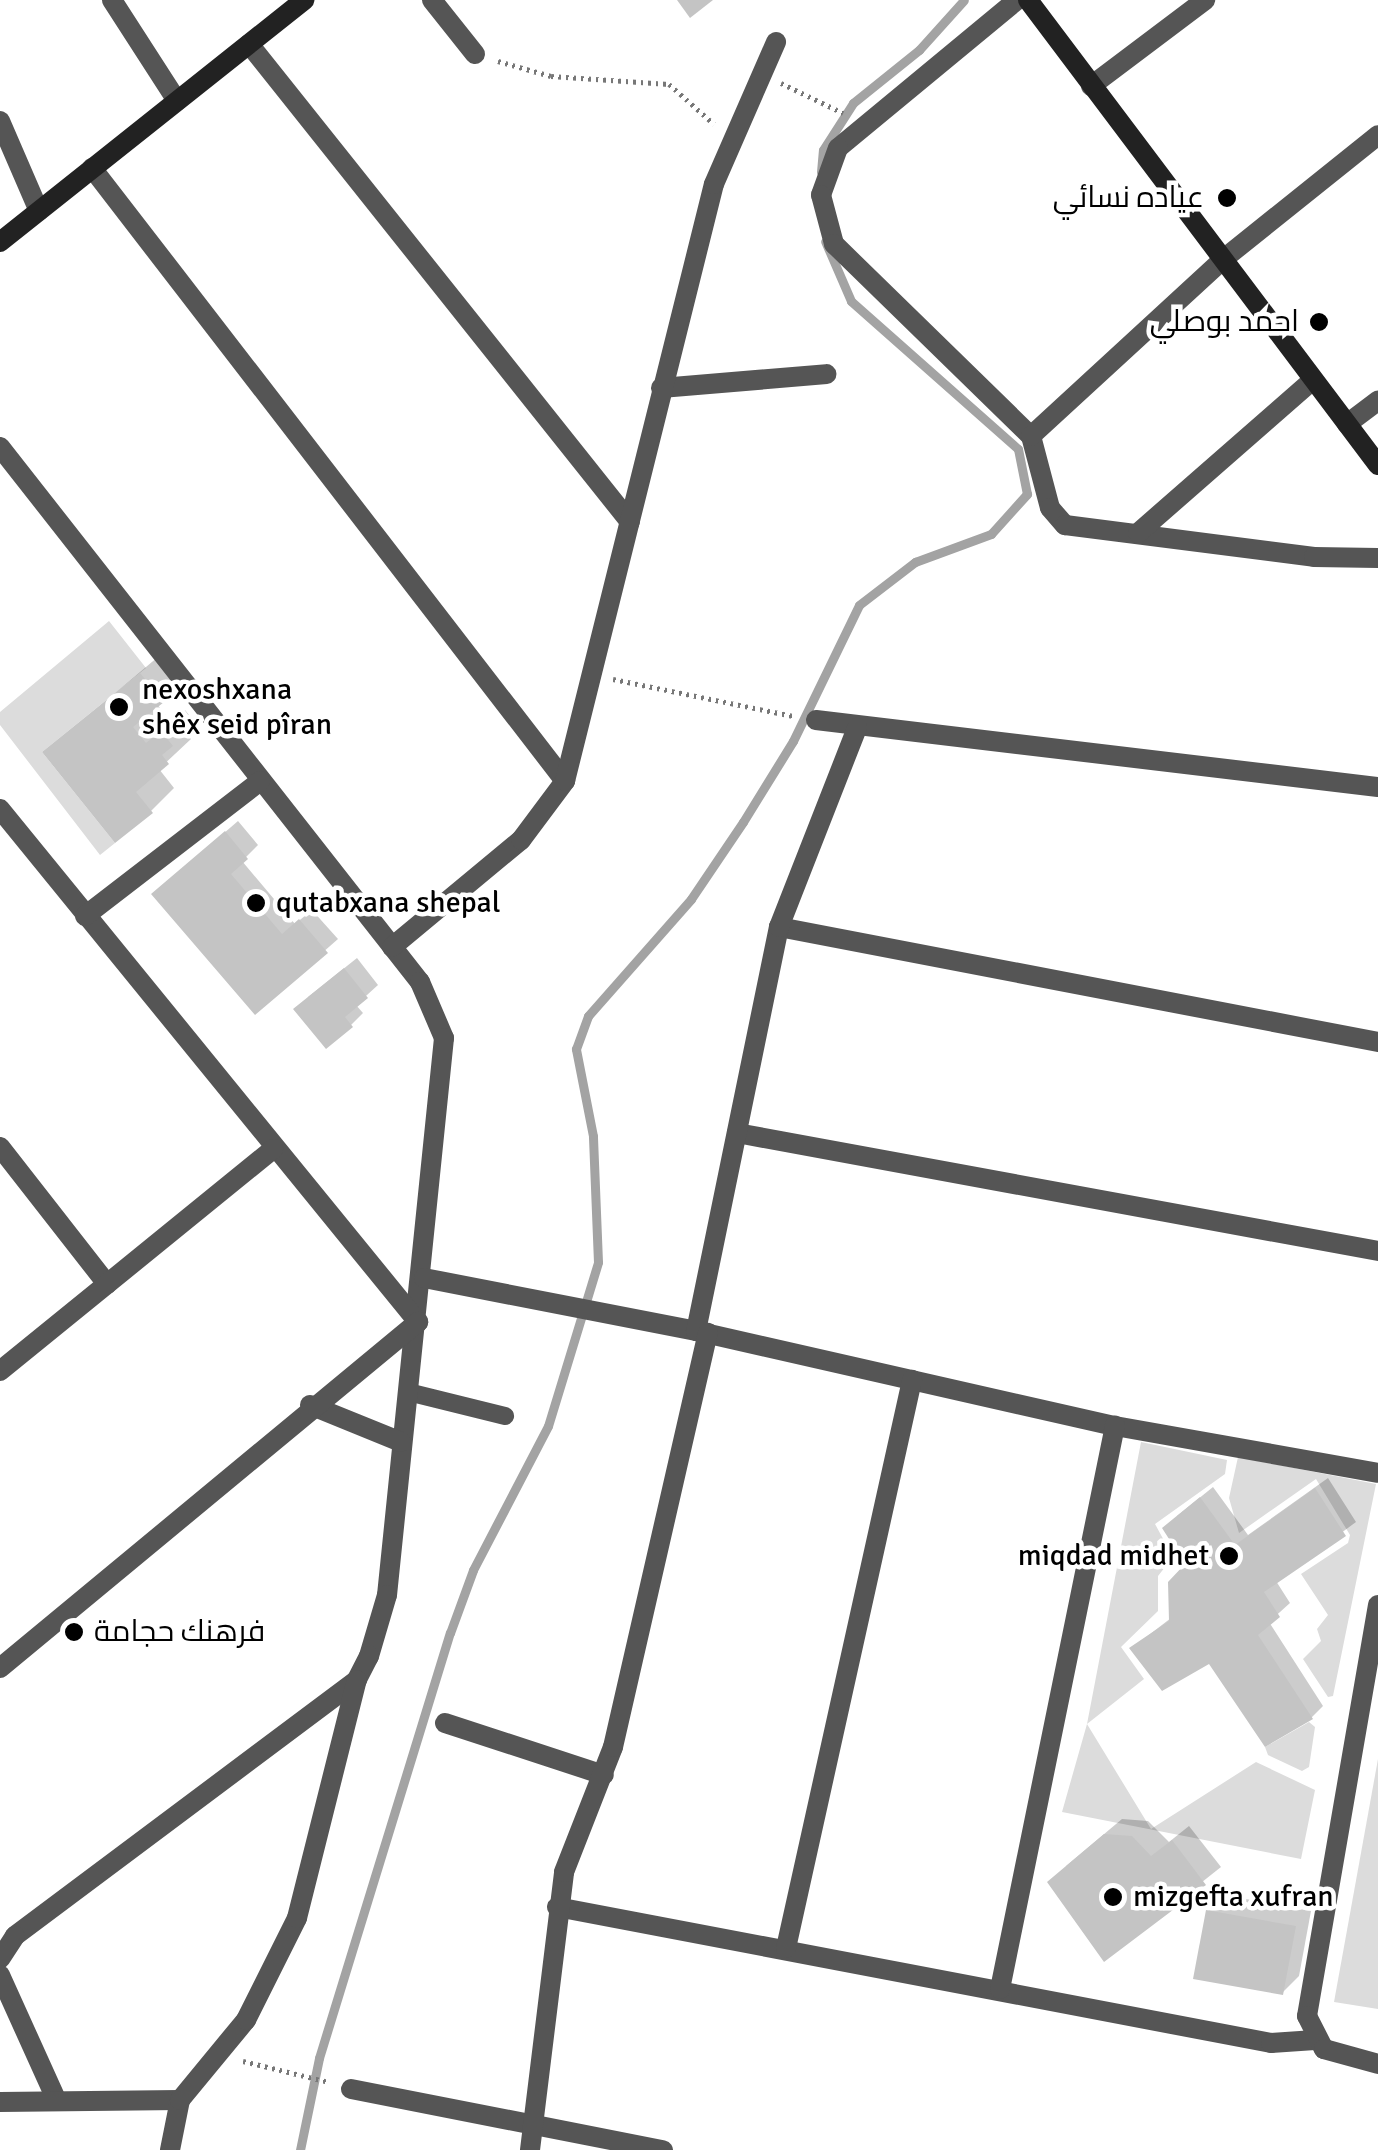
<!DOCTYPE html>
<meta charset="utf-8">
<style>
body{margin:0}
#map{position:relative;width:1378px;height:2150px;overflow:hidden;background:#fff;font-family:Signika,Cairo,sans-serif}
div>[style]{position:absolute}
.green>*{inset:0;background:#dcdcdc}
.shadow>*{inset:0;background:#0003}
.stream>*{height:9px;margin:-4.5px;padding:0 4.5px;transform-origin:4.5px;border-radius:4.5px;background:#a3a3a3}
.building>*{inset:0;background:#c4c4c4}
.path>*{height:5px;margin-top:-2.5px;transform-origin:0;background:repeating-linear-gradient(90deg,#777 0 2.5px,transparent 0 7.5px)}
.service>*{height:18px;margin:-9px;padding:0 9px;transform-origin:9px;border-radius:9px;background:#555}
.minor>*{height:20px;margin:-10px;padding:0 10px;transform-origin:10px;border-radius:10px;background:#555}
.tertiary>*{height:20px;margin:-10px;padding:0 10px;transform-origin:10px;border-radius:10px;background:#555}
.secondary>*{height:20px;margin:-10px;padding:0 10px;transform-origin:10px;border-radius:10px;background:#222}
.dots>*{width:28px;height:28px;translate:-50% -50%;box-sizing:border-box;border:5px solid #fff;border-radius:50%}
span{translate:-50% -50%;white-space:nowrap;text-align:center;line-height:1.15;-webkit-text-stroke:9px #fff;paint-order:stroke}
.poi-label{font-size:30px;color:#000}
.right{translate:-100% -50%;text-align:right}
.left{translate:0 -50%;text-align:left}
</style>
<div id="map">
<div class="green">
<div style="clip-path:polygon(109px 621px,146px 668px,42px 752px,115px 843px,100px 855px,0 725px,0 712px)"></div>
<div style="clip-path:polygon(1141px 1442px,1227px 1460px,1225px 1474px,1155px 1524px,1173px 1557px,1158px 1576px,1158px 1611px,1121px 1647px,1144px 1679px,1087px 1724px,1151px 1829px,1256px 1762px,1315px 1790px,1301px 1859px,1062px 1812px,1087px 1724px)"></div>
<div style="clip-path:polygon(1238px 1457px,1376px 1484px,1333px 1696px,1328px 1697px,1303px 1659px,1321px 1641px,1317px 1629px,1328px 1615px,1301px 1574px,1348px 1543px,1350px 1535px,1316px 1479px,1239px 1533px,1229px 1498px)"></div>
<div style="clip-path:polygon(1309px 1722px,1315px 1727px,1309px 1767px,1302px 1771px,1268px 1755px,1265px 1747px)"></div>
<div style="clip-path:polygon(1378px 1759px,1378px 2009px,1334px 2002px)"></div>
</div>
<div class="shadow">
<div style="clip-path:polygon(165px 651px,185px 676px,157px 704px,171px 722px,185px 710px,194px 721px,184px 731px,191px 739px,159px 769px,174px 788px,151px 811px,45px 752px)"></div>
<div style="clip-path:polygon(238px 821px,258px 845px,242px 861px,295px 924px,312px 910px,338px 939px,255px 1012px,166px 883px)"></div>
<div style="clip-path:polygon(357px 958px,378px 985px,356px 1005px,363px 1013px,351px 1025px,308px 997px)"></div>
<div style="clip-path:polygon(1328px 1478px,1356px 1522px,1276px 1581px,1290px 1603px,1269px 1622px,1323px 1706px,1311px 1718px,1210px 1661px,1132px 1648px,1171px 1618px,1188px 1564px,1177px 1516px,1213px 1487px,1248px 1535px)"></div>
<div style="clip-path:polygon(1122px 1819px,1148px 1821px,1169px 1842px,1189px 1826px,1221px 1867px,1105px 1959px,1066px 1866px)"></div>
<div style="clip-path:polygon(1224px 1895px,1311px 1911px,1299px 1976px,1283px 1992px,1208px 1911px)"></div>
</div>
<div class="stream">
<div style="left:821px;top:172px;width:22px;rotate:-85deg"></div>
<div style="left:823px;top:150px;width:56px;rotate:-57.4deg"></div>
<div style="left:853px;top:103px;width:85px;rotate:-38.8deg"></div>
<div style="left:919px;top:50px;width:67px;rotate:-48deg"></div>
<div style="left:300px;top:2150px;width:94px;rotate:-78.3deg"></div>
<div style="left:319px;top:2058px;width:445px;rotate:-72.9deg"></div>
<div style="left:450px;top:1633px;width:67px;rotate:-69.9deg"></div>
<div style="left:473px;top:1570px;width:162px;rotate:-62.5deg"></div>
<div style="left:548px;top:1426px;width:171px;rotate:-73deg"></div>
<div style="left:598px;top:1262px;width:126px;rotate:-92.3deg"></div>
<div style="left:593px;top:1136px;width:89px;rotate:-101.1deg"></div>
<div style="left:576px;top:1049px;width:35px;rotate:-70deg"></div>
<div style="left:588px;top:1016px;width:156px;rotate:-48.6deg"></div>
<div style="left:691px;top:899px;width:93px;rotate:-56deg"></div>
<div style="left:743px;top:822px;width:95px;rotate:-58.3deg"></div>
<div style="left:793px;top:741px;width:151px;rotate:-64.1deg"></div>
<div style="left:859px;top:605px;width:71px;rotate:-37.5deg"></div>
<div style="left:915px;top:562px;width:81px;rotate:-20.2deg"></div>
<div style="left:991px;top:534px;width:54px;rotate:-48deg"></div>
<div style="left:1027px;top:494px;width:46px;rotate:-101.3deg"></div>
<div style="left:1018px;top:449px;width:223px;rotate:-138.5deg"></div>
<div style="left:851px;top:301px;width:65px;rotate:-113.4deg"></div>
</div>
<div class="building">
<div style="clip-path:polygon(677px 0,713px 0,690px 18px)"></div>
<div style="clip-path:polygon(140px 673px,164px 702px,133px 727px,146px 743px,161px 731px,173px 746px,162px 755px,169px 764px,136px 792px,153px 813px,115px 843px,42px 752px)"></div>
<div style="clip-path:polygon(225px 831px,248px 859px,231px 874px,282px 934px,299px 919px,328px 953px,255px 1015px,151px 894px)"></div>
<div style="clip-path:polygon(344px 968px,368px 998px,345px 1017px,353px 1027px,326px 1049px,293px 1009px)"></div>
<div style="clip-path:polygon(1315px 1488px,1346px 1536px,1264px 1592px,1280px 1617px,1258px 1635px,1313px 1719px,1265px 1747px,1209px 1664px,1162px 1691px,1129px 1648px,1169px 1621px,1168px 1582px,1185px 1564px,1162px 1528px,1200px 1497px,1235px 1545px)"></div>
<div style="clip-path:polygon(1104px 1834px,1132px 1836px,1151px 1856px,1172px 1840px,1206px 1885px,1104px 1962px,1047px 1882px)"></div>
<div style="clip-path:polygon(1206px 1910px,1296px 1926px,1283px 1995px,1193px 1979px)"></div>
</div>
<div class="path">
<div style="left:498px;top:61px;width:55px;rotate:15.8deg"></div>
<div style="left:551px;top:76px;width:118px;rotate:3.9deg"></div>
<div style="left:669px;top:84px;width:60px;rotate:41.6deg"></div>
<div style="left:781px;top:83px;width:69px;rotate:25.8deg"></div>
<div style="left:613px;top:679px;width:184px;rotate:11.6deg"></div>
<div style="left:243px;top:2061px;width:89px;rotate:13.7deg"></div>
</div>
<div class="service">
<div style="left:408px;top:1392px;width:100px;rotate:13.9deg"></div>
</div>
<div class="minor">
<div style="left:112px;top:0;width:120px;rotate:57.2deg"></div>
<div style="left:432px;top:0;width:69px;rotate:51.5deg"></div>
<div style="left:1017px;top:0;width:232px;rotate:140.4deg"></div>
<div style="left:838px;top:148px;width:50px;rotate:109.9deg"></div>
<div style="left:821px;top:195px;width:51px;rotate:75.1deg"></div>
<div style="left:834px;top:244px;width:275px;rotate:44.3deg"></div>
<div style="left:1031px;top:436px;width:74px;rotate:75.2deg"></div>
<div style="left:1050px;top:508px;width:23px;rotate:49deg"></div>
<div style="left:1065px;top:525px;width:251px;rotate:7.3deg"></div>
<div style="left:1314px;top:557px;width:64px;rotate:0.9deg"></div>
<div style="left:249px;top:44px;width:611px;rotate:51.44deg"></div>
<div style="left:1091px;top:86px;width:143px;rotate:-37deg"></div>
<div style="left:0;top:121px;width:98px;rotate:66.6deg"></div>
<div style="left:92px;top:168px;width:774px;rotate:52.35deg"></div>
<div style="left:661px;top:388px;width:166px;rotate:-4.8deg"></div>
<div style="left:1347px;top:424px;width:39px;rotate:-37deg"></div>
<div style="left:1031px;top:436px;width:258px;rotate:-42.6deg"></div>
<div style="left:1221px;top:261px;width:201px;rotate:-38.7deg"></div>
<div style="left:0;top:447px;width:680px;rotate:51.87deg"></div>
<div style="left:420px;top:982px;width:61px;rotate:66.8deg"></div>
<div style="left:444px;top:1038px;width:560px;rotate:95.84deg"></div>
<div style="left:387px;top:1595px;width:64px;rotate:106.4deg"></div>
<div style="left:369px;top:1656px;width:27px;rotate:117deg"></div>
<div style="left:357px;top:1680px;width:427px;rotate:143.2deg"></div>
<div style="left:15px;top:1936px;width:27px;rotate:123deg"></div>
<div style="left:1138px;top:533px;width:232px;rotate:-41.2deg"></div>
<div style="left:816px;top:720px;width:566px;rotate:6.8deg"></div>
<div style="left:0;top:809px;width:662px;rotate:50.83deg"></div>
<div style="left:85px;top:916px;width:221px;rotate:-37.6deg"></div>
<div style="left:779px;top:927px;width:610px;rotate:10.87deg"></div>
<div style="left:392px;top:947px;width:168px;rotate:-39.7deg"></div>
<div style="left:521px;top:840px;width:74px;rotate:-53.3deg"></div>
<div style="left:565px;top:781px;width:615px;rotate:-75.99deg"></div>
<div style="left:714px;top:184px;width:155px;rotate:-66.4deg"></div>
<div style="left:737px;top:1133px;width:652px;rotate:10.43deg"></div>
<div style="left:0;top:1147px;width:174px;rotate:52deg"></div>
<div style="left:424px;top:1278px;width:277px;rotate:11deg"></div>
<div style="left:696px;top:1331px;width:430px;rotate:12.8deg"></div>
<div style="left:1115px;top:1426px;width:267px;rotate:10.1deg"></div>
<div style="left:696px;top:1331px;width:412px;rotate:-78.4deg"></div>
<div style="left:779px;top:927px;width:214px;rotate:-68.6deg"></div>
<div style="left:0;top:1371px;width:352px;rotate:-39.1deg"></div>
<div style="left:310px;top:1405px;width:98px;rotate:22.1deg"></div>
<div style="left:0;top:1668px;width:543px;rotate:-39.62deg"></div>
<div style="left:445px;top:1723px;width:167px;rotate:18.1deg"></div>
<div style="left:557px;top:1907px;width:727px;rotate:10.78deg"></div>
<div style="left:1271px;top:2043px;width:44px;rotate:-3.9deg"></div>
<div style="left:786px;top:1948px;width:582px;rotate:-77.49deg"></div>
<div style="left:0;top:1975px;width:136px;rotate:65.7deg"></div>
<div style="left:1000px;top:1989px;width:575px;rotate:-78.46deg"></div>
<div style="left:351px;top:2089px;width:318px;rotate:11.1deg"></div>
<div style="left:0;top:2102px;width:180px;rotate:-0.6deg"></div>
<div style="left:170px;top:2150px;width:51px;rotate:-78.7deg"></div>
<div style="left:180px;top:2100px;width:104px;rotate:-50.5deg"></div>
<div style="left:246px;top:2020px;width:114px;rotate:-63.4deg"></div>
<div style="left:297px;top:1918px;width:245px;rotate:-75.9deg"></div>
<div style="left:530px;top:2150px;width:280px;rotate:-83deg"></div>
<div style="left:564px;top:1872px;width:134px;rotate:-68.6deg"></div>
<div style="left:613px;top:1747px;width:425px;rotate:-77.1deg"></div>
</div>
<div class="tertiary">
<div style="left:1378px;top:1605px;width:417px;rotate:99.8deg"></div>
<div style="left:1307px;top:2016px;width:37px;rotate:63deg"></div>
<div style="left:1324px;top:2049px;width:56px;rotate:15.5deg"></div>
</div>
<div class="secondary">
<div style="left:1028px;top:0;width:582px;rotate:53.03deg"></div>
<div style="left:0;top:242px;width:389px;rotate:-38.5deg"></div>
</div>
<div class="dots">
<div style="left:1227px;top:198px;background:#000"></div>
<div style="left:1319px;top:322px;background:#000"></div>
<div style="left:119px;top:707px;background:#000"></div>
<div style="left:256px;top:903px;background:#000"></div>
<div style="left:1229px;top:1556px;background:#000"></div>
<div style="left:74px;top:1632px;background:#000"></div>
<div style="left:1113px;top:1897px;background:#000"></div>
</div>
<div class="poi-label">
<span class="right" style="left:1204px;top:198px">عياده نسائي</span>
<span class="right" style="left:1299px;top:322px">احمد بوصلي</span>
<span class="left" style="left:142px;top:707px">nexoshxana<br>shêx seid pîran</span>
<span class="left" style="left:276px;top:903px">qutabxana shepal</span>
<span class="right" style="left:1209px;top:1556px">miqdad midhet</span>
<span class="left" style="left:94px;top:1632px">فرهنك حجامة</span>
<span class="left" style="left:1133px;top:1897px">mizgefta xufran</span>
</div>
</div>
